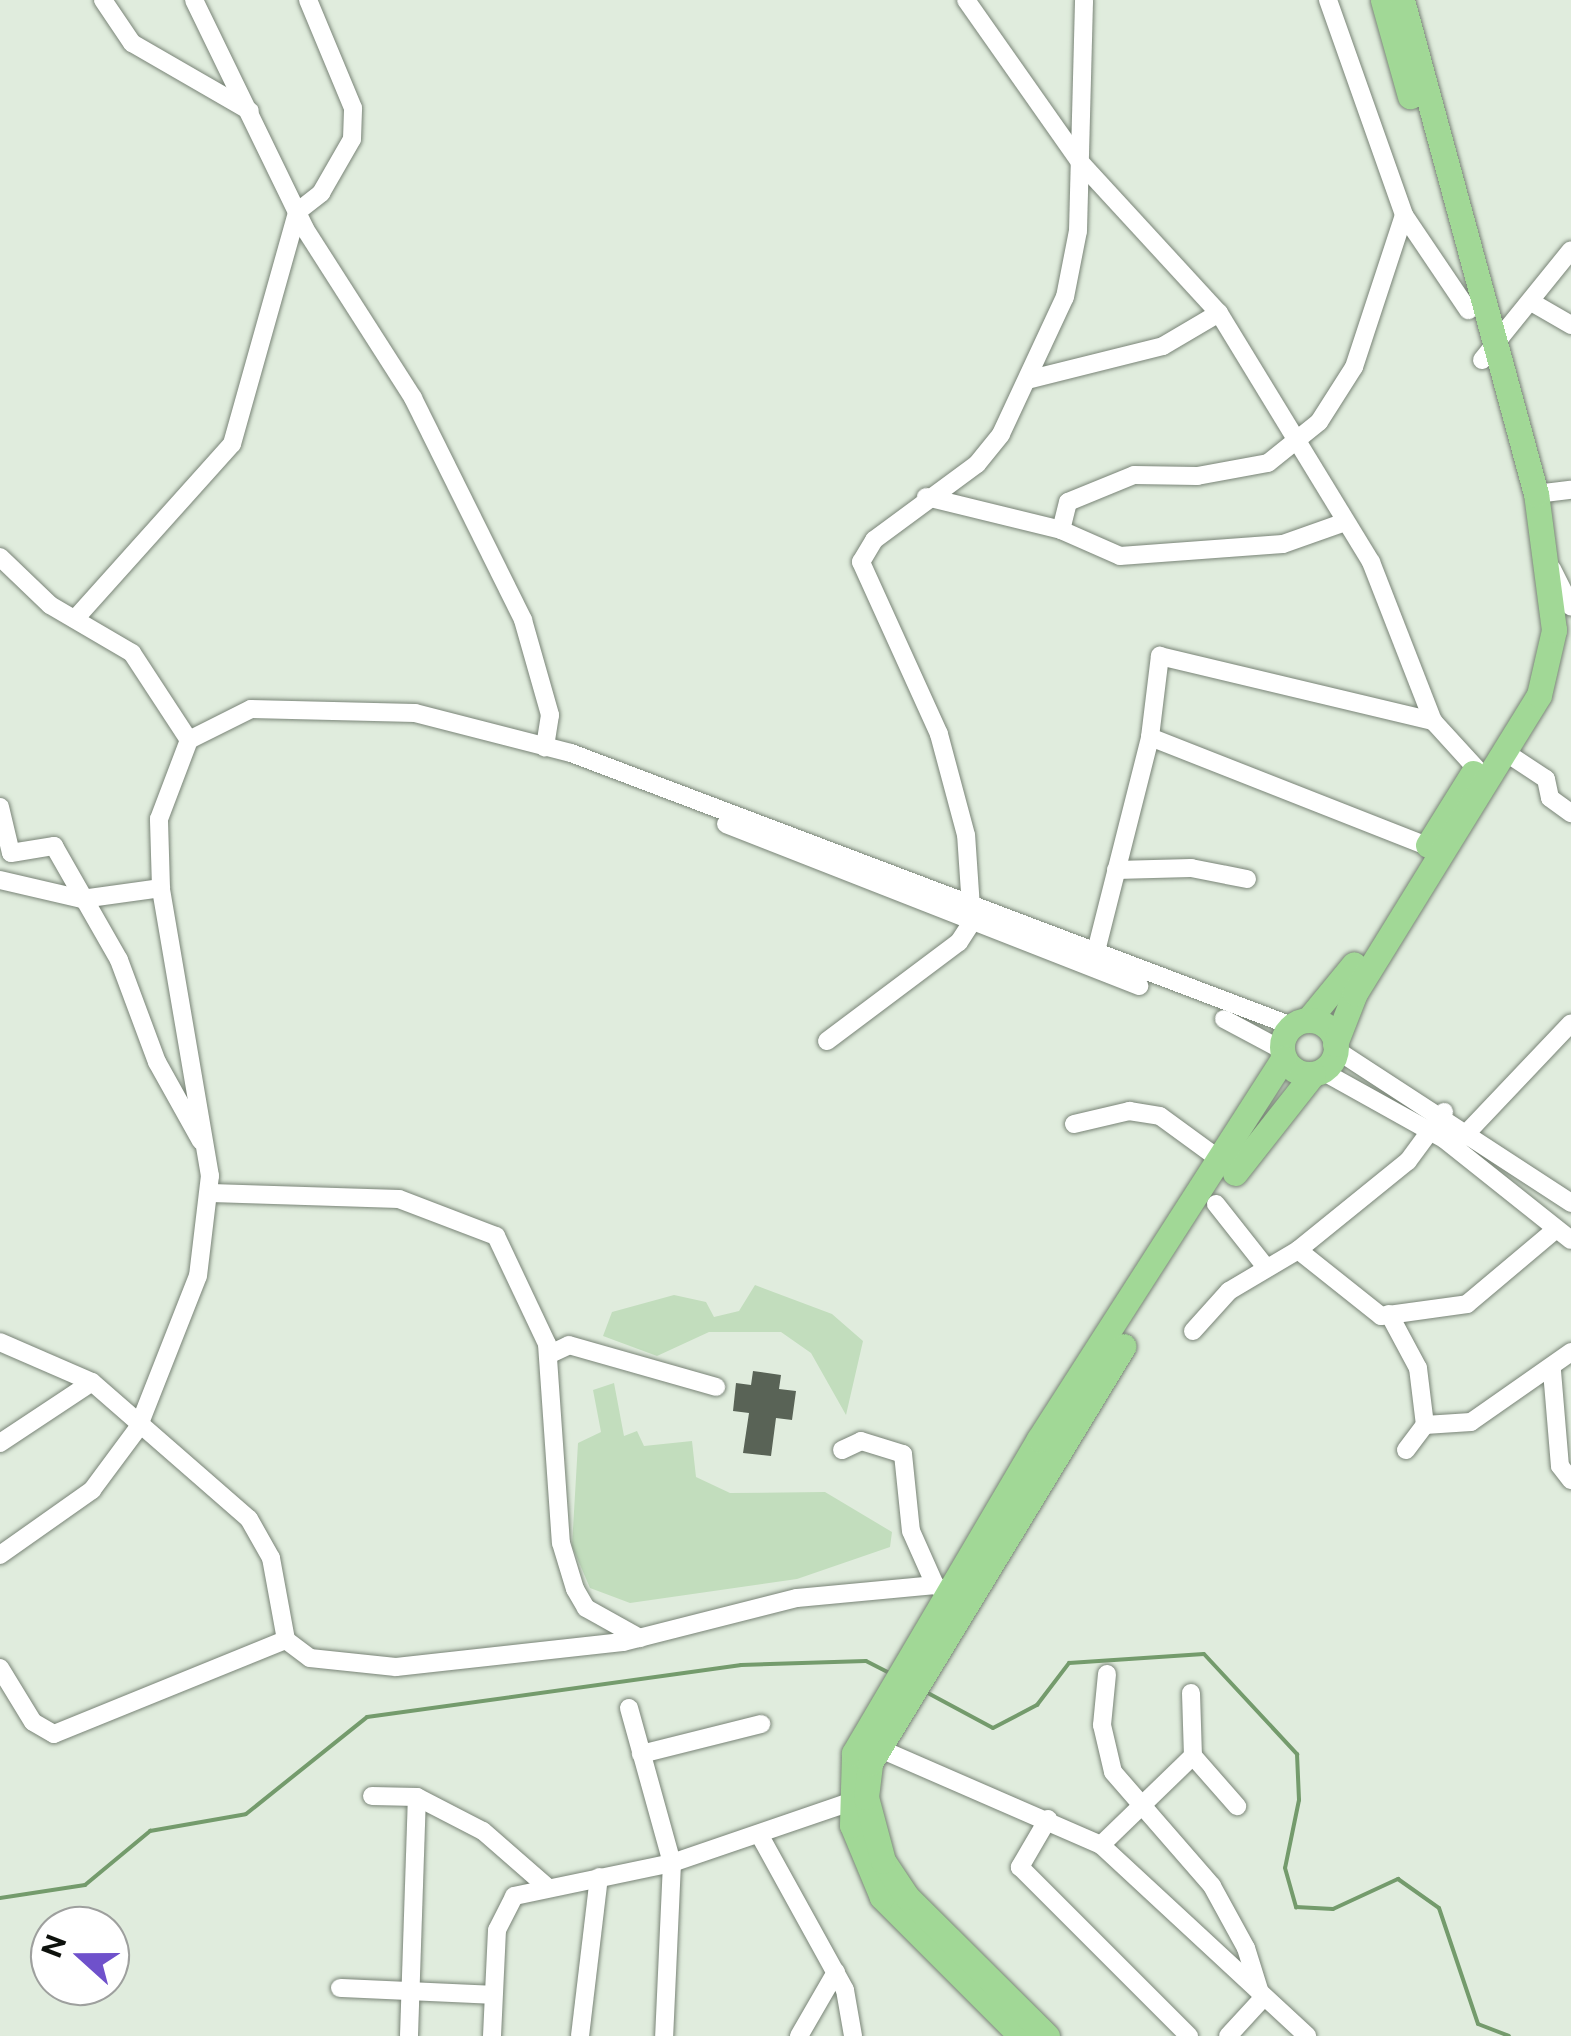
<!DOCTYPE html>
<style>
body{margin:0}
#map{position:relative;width:1571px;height:2036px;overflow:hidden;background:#e0ecdd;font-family:"Public Sans",sans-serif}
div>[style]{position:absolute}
.green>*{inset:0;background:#c2ddbd}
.stream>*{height:4px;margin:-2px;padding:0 2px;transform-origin:2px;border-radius:2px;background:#749b6c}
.building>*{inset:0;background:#596356}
.roads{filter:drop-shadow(0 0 2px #798477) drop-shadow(0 0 2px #798477)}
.minor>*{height:18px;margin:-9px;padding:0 9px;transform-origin:9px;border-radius:9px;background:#fff}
.highway>*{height:25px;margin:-12.5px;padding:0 12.5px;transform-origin:12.5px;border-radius:12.5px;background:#a1d896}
.highway>.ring{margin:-12.5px;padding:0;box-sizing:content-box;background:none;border:25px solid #a1d896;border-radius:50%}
span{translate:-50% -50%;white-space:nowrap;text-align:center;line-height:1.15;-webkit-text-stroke:10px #fff;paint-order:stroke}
.north{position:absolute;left:30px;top:1906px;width:100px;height:100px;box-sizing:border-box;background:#fff;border:2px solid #9ea09e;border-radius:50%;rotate:291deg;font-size:28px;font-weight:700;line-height:40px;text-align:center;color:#0d110c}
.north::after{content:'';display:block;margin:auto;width:35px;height:45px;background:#6f51cb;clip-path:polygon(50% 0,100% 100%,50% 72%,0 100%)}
</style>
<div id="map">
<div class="green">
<div style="clip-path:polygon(755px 1285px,832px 1314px,863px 1341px,846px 1415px,811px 1353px,781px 1332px,709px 1332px,657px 1356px,603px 1336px,612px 1312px,674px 1295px,706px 1302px,714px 1317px,739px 1311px)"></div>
<div style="clip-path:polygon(614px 1383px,624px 1436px,637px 1431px,644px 1446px,692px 1441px,696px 1477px,730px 1493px,825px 1492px,892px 1532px,890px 1547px,797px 1579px,630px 1603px,590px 1588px,572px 1546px,578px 1443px,601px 1432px,593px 1390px)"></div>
</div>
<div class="stream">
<div style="left:926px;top:1692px;width:76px;rotate:28.2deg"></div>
<div style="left:993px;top:1728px;width:50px;rotate:-27.6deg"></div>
<div style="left:1037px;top:1705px;width:53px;rotate:-52.7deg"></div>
<div style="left:1069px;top:1663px;width:135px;rotate:-3.8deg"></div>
<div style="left:1204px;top:1654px;width:137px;rotate:47.1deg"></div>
<div style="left:1297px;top:1754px;width:46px;rotate:87.5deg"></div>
<div style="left:1299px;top:1800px;width:69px;rotate:101.6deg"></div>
<div style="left:1285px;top:1868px;width:41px;rotate:74.2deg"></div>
<div style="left:1296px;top:1907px;width:37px;rotate:3deg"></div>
<div style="left:1333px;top:1909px;width:72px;rotate:-24.8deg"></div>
<div style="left:1398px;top:1879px;width:50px;rotate:35.3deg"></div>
<div style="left:1439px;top:1908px;width:122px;rotate:71.4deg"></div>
<div style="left:1478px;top:2024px;width:33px;rotate:21deg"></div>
<div style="left:0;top:1898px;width:86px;rotate:-8.7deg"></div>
<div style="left:85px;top:1885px;width:85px;rotate:-39.7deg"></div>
<div style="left:150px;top:1831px;width:97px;rotate:-10deg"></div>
<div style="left:246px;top:1814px;width:155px;rotate:-38.7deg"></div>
<div style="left:367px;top:1717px;width:378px;rotate:-7.9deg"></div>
<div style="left:741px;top:1665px;width:125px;rotate:-1.8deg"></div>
<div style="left:866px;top:1661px;width:28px;rotate:27deg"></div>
</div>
<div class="building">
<div style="clip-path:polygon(753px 1371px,781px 1375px,779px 1389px,796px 1391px,792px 1420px,776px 1418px,771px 1456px,743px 1453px,749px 1413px,733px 1411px,736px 1383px,751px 1385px)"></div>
</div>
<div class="roads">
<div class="minor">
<div style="left:103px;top:0;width:52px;rotate:56deg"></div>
<div style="left:132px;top:43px;width:136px;rotate:30deg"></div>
<div style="left:194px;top:0;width:254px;rotate:64.1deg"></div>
<div style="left:305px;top:229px;width:201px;rotate:57.4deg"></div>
<div style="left:413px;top:398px;width:248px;rotate:63.6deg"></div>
<div style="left:523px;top:620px;width:99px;rotate:74.1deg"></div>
<div style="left:550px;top:715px;width:33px;rotate:99deg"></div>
<div style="left:966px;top:0;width:198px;rotate:54.9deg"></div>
<div style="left:1080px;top:162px;width:205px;rotate:47.4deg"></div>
<div style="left:1219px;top:313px;width:292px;rotate:58.6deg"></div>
<div style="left:1371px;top:562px;width:171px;rotate:68.7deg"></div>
<div style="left:1433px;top:721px;width:79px;rotate:47.6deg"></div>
<div style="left:1328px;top:0;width:228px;rotate:70.5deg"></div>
<div style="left:1404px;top:215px;width:160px;rotate:108.2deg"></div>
<div style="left:1354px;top:367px;width:65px;rotate:122.5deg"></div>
<div style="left:1319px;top:422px;width:65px;rotate:141.2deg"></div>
<div style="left:1268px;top:463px;width:72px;rotate:169.6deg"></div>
<div style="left:1197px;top:476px;width:63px;rotate:-179.1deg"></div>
<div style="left:1134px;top:475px;width:71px;rotate:157.8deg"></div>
<div style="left:1068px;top:502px;width:29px;rotate:104deg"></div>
<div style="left:1061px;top:530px;width:64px;rotate:23.8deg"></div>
<div style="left:1120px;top:556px;width:163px;rotate:-4.2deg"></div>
<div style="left:1283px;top:544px;width:66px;rotate:-19.5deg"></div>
<div style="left:1404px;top:215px;width:115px;rotate:56deg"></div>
<div style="left:1533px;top:303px;width:44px;rotate:30.1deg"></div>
<div style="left:1482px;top:360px;width:141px;rotate:-51deg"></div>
<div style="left:1027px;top:380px;width:140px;rotate:-14deg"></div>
<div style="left:1163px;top:346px;width:65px;rotate:-30.5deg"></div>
<div style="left:1536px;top:494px;width:35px;rotate:-7deg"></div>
<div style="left:926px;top:497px;width:139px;rotate:13.7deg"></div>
<div style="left:0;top:557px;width:69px;rotate:43.8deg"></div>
<div style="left:50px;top:605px;width:95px;rotate:30.3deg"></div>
<div style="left:132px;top:653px;width:104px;rotate:56.8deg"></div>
<div style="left:1552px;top:569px;width:42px;rotate:63.4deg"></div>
<div style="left:75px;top:619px;width:235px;rotate:-48.1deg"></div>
<div style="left:232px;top:444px;width:241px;rotate:-74.3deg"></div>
<div style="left:297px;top:212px;width:31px;rotate:-38deg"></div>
<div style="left:321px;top:193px;width:62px;rotate:-60.1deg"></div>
<div style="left:352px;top:139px;width:31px;rotate:-88deg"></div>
<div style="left:353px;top:108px;width:117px;rotate:-112.6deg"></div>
<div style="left:1150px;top:737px;width:298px;rotate:21.5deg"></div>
<div style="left:1505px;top:752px;width:49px;rotate:33.4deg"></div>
<div style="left:1546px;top:779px;width:19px;rotate:78deg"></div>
<div style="left:1550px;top:798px;width:26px;rotate:36deg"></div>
<div style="left:0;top:807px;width:47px;rotate:76.6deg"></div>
<div style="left:11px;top:853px;width:44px;rotate:-9.2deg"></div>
<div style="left:54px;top:846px;width:131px;rotate:60.3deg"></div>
<div style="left:119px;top:960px;width:109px;rotate:69.6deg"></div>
<div style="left:157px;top:1062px;width:90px;rotate:60.9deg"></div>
<div style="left:726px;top:824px;width:444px;rotate:21.4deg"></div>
<div style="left:1116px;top:870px;width:75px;rotate:-1.5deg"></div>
<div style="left:1191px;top:868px;width:57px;rotate:11.1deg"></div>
<div style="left:0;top:880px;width:84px;rotate:13deg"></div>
<div style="left:82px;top:899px;width:80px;rotate:-7.9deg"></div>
<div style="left:1093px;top:963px;width:233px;rotate:-75.8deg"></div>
<div style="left:1150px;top:737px;width:82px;rotate:-83deg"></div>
<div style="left:1160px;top:656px;width:281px;rotate:13.4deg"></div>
<div style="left:1224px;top:1019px;width:66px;rotate:28.1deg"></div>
<div style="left:827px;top:1041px;width:165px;rotate:-36.9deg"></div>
<div style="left:959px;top:942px;width:24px;rotate:-57deg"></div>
<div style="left:972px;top:922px;width:87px;rotate:-93.9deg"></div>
<div style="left:966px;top:835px;width:105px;rotate:-105deg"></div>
<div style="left:939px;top:734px;width:189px;rotate:-114.4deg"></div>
<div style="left:861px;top:562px;width:26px;rotate:-59deg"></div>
<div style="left:874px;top:540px;width:128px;rotate:-36.4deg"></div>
<div style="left:977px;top:464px;width:38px;rotate:-51deg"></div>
<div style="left:1001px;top:434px;width:151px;rotate:-65deg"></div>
<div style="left:1065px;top:297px;width:67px;rotate:-78.9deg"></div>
<div style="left:1078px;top:231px;width:231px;rotate:-88.5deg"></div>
<div style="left:1335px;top:1049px;width:282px;rotate:33.1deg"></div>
<div style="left:1322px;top:1071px;width:140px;rotate:29.1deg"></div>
<div style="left:1444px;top:1139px;width:162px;rotate:38.5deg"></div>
<div style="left:1074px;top:1124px;width:57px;rotate:-13.3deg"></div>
<div style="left:1129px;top:1111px;width:31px;rotate:9deg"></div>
<div style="left:1160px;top:1116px;width:78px;rotate:36.1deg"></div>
<div style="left:1462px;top:1138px;width:158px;rotate:-46.5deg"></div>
<div style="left:211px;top:1193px;width:188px;rotate:1.8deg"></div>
<div style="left:399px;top:1199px;width:104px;rotate:20.9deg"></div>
<div style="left:496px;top:1236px;width:119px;rotate:64.7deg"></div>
<div style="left:547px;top:1344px;width:199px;rotate:86deg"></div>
<div style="left:561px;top:1543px;width:48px;rotate:73.1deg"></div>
<div style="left:575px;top:1589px;width:22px;rotate:60deg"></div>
<div style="left:586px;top:1608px;width:62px;rotate:29.1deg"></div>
<div style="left:1216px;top:1204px;width:79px;rotate:51.7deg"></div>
<div style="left:1298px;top:1250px;width:106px;rotate:38.5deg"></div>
<div style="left:1381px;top:1316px;width:87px;rotate:-7.9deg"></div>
<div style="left:1467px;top:1304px;width:116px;rotate:-40.1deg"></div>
<div style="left:1389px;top:1314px;width:61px;rotate:61.8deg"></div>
<div style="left:1418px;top:1368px;width:57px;rotate:83deg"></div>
<div style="left:1193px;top:1331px;width:54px;rotate:-48deg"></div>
<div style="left:1229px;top:1291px;width:80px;rotate:-30.7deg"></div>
<div style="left:1298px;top:1250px;width:141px;rotate:-39deg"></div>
<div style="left:1408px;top:1161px;width:61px;rotate:-53.7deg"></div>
<div style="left:0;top:1342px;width:100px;rotate:23.5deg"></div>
<div style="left:92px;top:1382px;width:208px;rotate:41.1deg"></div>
<div style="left:249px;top:1519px;width:45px;rotate:60.6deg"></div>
<div style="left:271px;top:1558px;width:83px;rotate:79.6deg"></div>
<div style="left:286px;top:1640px;width:30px;rotate:37deg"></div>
<div style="left:310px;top:1658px;width:86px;rotate:6deg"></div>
<div style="left:396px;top:1667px;width:228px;rotate:-6.3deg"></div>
<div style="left:623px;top:1642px;width:179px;rotate:-14.2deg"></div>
<div style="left:797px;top:1598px;width:139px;rotate:-5.4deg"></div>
<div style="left:935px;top:1585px;width:27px;rotate:31deg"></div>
<div style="left:548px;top:1355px;width:23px;rotate:-25deg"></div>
<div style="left:569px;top:1345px;width:153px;rotate:15.9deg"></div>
<div style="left:1552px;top:1371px;width:95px;rotate:85.2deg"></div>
<div style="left:1560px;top:1466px;width:18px;rotate:52deg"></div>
<div style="left:0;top:1443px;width:110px;rotate:-33.5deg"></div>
<div style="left:842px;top:1450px;width:21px;rotate:-25deg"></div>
<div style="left:861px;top:1441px;width:44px;rotate:17.2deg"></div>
<div style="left:903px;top:1454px;width:77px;rotate:84.1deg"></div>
<div style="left:911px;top:1531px;width:59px;rotate:66deg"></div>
<div style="left:1406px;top:1450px;width:31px;rotate:-53deg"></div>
<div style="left:1425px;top:1425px;width:46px;rotate:-3.7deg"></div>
<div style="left:1471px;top:1422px;width:122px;rotate:-35deg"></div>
<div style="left:0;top:1555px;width:113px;rotate:-35.2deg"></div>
<div style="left:92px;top:1490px;width:77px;rotate:-53.4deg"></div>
<div style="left:138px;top:1428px;width:163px;rotate:-68.5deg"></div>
<div style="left:198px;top:1276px;width:101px;rotate:-83.2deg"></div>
<div style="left:210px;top:1176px;width:292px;rotate:-99.7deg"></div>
<div style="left:161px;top:888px;width:69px;rotate:-91.7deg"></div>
<div style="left:159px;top:819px;width:85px;rotate:-69.2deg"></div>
<div style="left:189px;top:740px;width:69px;rotate:-26.6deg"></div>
<div style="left:251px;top:709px;width:164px;rotate:1.4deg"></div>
<div style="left:415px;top:713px;width:161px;rotate:14.4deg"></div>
<div style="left:571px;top:753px;width:771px;rotate:20.74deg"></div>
<div style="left:0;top:1668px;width:63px;rotate:58.6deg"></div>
<div style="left:33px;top:1722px;width:24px;rotate:30deg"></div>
<div style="left:54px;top:1734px;width:250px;rotate:-22.1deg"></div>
<div style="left:1107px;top:1674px;width:51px;rotate:95.6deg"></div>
<div style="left:1102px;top:1725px;width:48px;rotate:76.8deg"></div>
<div style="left:1113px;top:1772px;width:151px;rotate:49deg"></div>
<div style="left:1212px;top:1886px;width:71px;rotate:61.3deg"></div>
<div style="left:1246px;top:1948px;width:53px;rotate:72.6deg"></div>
<div style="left:1262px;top:1999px;width:50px;rotate:132.6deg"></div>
<div style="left:1191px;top:1693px;width:63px;rotate:88.2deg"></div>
<div style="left:1193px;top:1756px;width:67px;rotate:48.7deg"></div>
<div style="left:629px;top:1708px;width:161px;rotate:74.5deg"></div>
<div style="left:672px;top:1863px;width:173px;rotate:92.6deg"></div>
<div style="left:869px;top:1744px;width:253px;rotate:23.5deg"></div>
<div style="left:1101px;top:1845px;width:281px;rotate:42.8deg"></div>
<div style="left:641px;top:1754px;width:124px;rotate:-14deg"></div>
<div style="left:372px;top:1796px;width:45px;rotate:1.3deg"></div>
<div style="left:417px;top:1797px;width:74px;rotate:27.3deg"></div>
<div style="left:483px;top:1831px;width:84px;rotate:41.1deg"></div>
<div style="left:1048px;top:1819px;width:56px;rotate:120.3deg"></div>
<div style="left:1020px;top:1867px;width:239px;rotate:45deg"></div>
<div style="left:759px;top:1834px;width:178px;rotate:61.1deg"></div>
<div style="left:845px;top:1990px;width:47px;rotate:80.1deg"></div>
<div style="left:1101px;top:1845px;width:128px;rotate:-44.1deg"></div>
<div style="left:340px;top:1988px;width:153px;rotate:2.6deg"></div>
<div style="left:409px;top:2036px;width:239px;rotate:-88.1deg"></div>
<div style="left:492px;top:2036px;width:106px;rotate:-87.3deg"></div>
<div style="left:497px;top:1930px;width:38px;rotate:-63deg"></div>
<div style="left:514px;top:1896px;width:161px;rotate:-11.8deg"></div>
<div style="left:672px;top:1863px;width:198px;rotate:-18.9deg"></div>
<div style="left:580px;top:2036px;width:160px;rotate:-83.2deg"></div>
<div style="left:799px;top:2036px;width:74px;rotate:-60deg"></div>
</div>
<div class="highway">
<div style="left:1383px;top:0;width:100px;rotate:74.3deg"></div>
<div style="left:1428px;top:845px;width:85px;rotate:-58deg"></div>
<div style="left:1308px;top:1020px;width:72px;rotate:-50.6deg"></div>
<div class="ring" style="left:1282px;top:1020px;width:29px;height:29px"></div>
<div style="left:1335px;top:1044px;width:55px;rotate:-68.6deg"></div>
<div style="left:1355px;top:993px;width:350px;rotate:-58.3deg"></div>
<div style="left:1539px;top:695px;width:67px;rotate:-77deg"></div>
<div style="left:1554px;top:630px;width:137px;rotate:-97.5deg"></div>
<div style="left:1536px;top:494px;width:512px;rotate:-105.18deg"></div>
<div style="left:1235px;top:1173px;width:126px;rotate:-51.8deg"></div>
<div style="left:1021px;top:2036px;width:197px;rotate:-135deg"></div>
<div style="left:882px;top:1897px;width:78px;rotate:-112.6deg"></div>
<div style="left:852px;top:1825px;width:72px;rotate:-88.4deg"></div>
<div style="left:854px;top:1753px;width:364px;rotate:-59.5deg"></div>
<div style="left:1039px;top:1439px;width:453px;rotate:-57.3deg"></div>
<div style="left:1047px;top:2036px;width:197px;rotate:-135.2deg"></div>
<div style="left:907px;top:1897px;width:43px;rotate:-123.7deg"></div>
<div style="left:883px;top:1861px;width:66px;rotate:-104.9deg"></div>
<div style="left:866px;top:1797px;width:34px;rotate:-83deg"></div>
<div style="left:870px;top:1763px;width:488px;rotate:-58.7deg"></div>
</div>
</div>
<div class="north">N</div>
</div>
